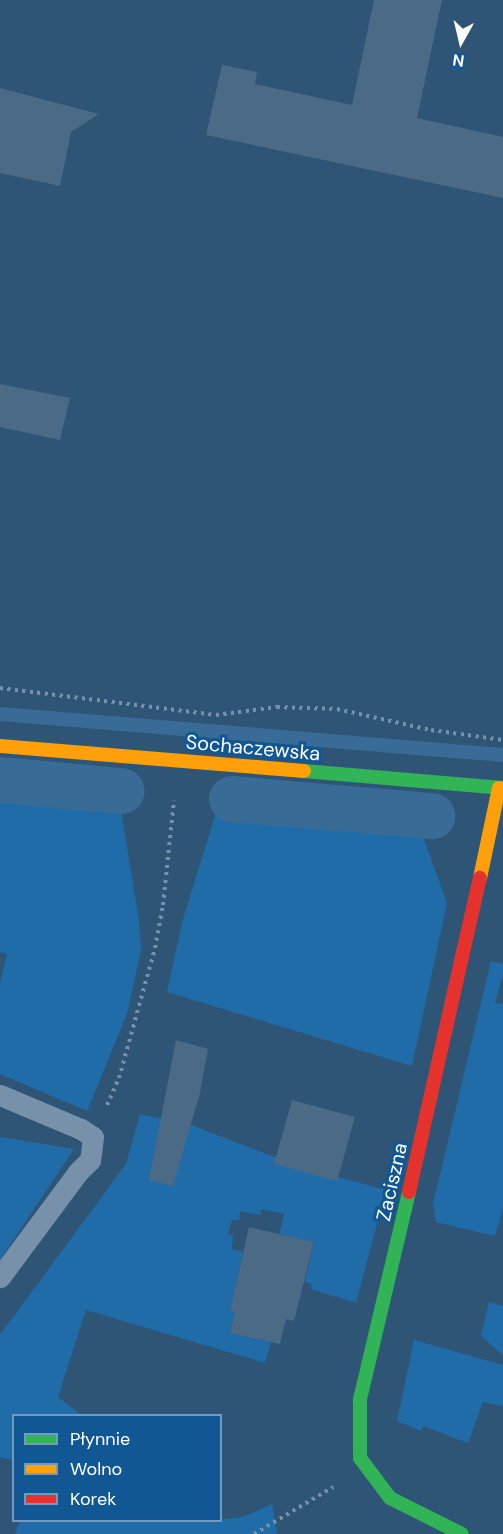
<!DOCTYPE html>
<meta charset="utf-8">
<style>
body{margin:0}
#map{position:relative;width:503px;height:1534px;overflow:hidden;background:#2e5576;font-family:"DM Sans",sans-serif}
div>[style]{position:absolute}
.green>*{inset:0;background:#206ca9}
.stream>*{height:14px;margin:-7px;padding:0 7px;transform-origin:7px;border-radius:7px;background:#386b96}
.canal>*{height:46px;margin:-23px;padding:0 23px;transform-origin:23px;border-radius:23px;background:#386b96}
.building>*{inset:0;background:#4b6a85}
.path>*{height:4px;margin-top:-2px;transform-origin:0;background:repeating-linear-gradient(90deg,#7691a9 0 3px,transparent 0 7.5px)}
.lane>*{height:21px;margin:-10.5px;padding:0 10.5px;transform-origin:10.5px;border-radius:10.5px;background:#7691a9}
.fast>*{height:14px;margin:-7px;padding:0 7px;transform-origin:7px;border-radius:7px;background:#30b455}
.slow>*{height:14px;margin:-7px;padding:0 7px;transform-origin:7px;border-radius:7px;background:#ff9f0a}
.jam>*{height:14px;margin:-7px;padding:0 7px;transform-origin:7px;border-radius:7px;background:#e5322d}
span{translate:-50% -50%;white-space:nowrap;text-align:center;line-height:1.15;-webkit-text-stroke:6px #105794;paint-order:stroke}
.street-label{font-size:20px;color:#fff}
.legend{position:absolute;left:12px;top:1414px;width:210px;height:108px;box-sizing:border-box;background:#105794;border:2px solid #709abf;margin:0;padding:8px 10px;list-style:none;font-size:18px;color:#fff}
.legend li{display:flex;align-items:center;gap:12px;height:30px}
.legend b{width:30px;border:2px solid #709abf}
.north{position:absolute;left:431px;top:12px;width:60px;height:60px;-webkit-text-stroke:4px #105794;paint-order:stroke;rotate:188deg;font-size:16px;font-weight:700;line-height:24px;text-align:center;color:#fff}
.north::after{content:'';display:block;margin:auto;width:21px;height:27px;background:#fff;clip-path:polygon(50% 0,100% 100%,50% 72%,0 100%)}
</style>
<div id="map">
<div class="green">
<div style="clip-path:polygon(0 796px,120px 805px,139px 921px,141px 950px,127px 1014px,87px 1111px,0 1074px,0 983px,7px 954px,0 952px)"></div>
<div style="clip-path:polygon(216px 813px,421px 831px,447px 903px,412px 1066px,167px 992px,183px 919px)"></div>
<div style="clip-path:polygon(491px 961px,503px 964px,503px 974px,495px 1003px,503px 1004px,503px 1208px,495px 1236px,436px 1222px,433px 1204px)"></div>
<div style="clip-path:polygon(140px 1114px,191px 1125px,337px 1181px,338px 1177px,386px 1190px,356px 1303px,311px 1289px,312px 1284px,305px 1282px,314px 1242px,279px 1234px,284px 1214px,262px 1209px,260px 1215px,240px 1211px,239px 1220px,232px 1220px,228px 1234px,233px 1235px,232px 1249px,243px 1252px,230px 1311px,235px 1312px,230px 1333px,271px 1342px,265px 1363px,86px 1310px,58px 1397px,81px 1415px,14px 1416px,13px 1460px,0 1457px,0 1335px,126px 1164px)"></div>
<div style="clip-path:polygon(0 1137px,74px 1149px,0 1260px)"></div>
<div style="clip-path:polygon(489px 1302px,503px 1306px,503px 1355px,481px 1336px)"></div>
<div style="clip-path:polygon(414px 1340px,503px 1365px,503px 1406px,483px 1402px,468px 1443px,423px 1426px,421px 1431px,397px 1421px)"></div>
<div style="clip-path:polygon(272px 1504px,277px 1534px,15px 1534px,20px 1521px,211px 1521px,243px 1517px)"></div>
</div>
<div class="stream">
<div style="left:0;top:714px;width:505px;rotate:4.66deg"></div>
</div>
<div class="canal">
<div style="left:0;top:780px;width:122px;rotate:5.2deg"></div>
<div style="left:232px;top:799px;width:201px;rotate:4.9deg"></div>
</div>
<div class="building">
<div style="clip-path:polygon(374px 0,442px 0,417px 118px,503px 137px,503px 198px,206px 135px,222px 65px,257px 72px,255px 84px,352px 105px)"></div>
<div style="clip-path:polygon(0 88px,99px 114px,71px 132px,60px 186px,0 173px)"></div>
<div style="clip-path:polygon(0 384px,70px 398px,60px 440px,0 427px)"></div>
<div style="clip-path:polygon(176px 1040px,208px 1049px,200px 1093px,173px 1186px,149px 1180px)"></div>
<div style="clip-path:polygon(292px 1100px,355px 1117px,337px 1181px,274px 1164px)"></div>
<div style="clip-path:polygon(249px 1227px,314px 1242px,294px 1321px,286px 1319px,280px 1344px,230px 1333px,235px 1312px,230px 1311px)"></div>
</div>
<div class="path">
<div style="left:0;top:688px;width:218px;rotate:7.1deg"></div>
<div style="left:216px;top:715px;width:62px;rotate:-7.5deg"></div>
<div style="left:277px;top:707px;width:60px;rotate:1.9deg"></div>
<div style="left:337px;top:709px;width:96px;rotate:12.6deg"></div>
<div style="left:431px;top:730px;width:73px;rotate:7.9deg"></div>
<div style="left:107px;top:1105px;width:30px;rotate:-66deg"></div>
<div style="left:119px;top:1078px;width:135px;rotate:-74.5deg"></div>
<div style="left:155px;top:948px;width:44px;rotate:-79.5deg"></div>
<div style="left:163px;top:905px;width:105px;rotate:-84deg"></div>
<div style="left:254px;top:1534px;width:92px;rotate:-30.7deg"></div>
</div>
<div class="lane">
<div style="left:0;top:1095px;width:88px;rotate:22.8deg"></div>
<div style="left:81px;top:1129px;width:14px;rotate:34deg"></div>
<div style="left:93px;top:1137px;width:23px;rotate:97deg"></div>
<div style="left:90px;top:1160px;width:17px;rotate:135deg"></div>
<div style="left:78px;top:1172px;width:131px;rotate:126.6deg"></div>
</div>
<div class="fast">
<div style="left:304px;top:771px;width:200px;rotate:4.9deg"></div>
<div style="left:409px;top:1192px;width:214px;rotate:103.3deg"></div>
<div style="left:360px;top:1400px;width:58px;rotate:90deg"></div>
<div style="left:360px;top:1458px;width:50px;rotate:53.1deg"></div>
<div style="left:390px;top:1498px;width:80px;rotate:26.6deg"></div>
</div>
<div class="slow">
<div style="left:0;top:746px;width:305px;rotate:4.7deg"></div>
<div style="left:480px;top:878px;width:92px;rotate:-78.1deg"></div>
</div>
<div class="jam">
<div style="left:409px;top:1192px;width:322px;rotate:-77.3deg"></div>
</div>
<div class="street-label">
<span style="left:253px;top:748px;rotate:5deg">Sochaczewska</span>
<span style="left:392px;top:1182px;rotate:-77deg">Zaciszna</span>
</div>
<ul class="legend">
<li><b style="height:8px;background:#30b455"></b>Płynnie</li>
<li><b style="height:8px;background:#ff9f0a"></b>Wolno</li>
<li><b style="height:8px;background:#e5322d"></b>Korek</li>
</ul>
<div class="north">N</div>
</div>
